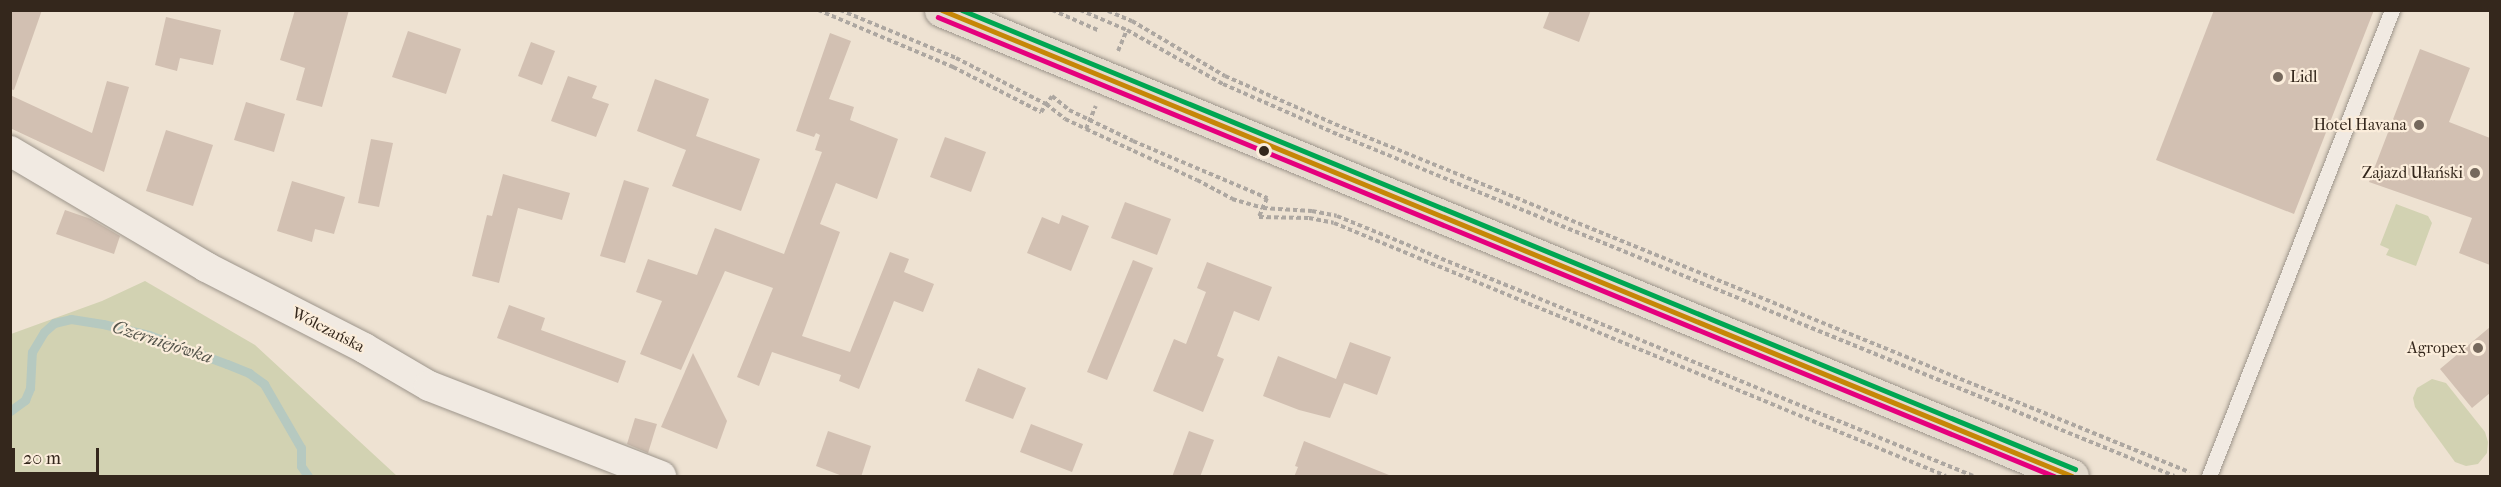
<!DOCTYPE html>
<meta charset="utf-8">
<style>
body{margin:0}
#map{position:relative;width:2501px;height:487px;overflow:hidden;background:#eee2d2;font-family:"IM FELL French Canon",serif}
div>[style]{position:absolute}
.green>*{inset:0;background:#d2d2b2}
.stream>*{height:9px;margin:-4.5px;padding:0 4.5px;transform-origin:4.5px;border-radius:4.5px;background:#b6c9c0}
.building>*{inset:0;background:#d2c0b2}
.path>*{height:4px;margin-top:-2px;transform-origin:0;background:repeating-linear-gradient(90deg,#ada7a1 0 4.5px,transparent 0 7.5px)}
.roads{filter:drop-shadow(0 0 2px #9d958b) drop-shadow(0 0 2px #9d958b)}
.service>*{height:15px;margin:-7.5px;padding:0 7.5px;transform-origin:7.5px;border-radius:7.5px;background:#f1eae2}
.minor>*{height:30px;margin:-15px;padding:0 15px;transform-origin:15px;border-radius:15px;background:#f1eae2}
.primary>*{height:33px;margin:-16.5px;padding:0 16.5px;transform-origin:16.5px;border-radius:16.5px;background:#e3dacd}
.bus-1>*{height:4.5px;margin:-2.25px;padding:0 2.25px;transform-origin:2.25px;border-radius:2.25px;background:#c68607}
.bus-2>*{height:4.5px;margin:-2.25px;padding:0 2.25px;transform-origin:2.25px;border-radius:2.25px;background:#e5007d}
.bus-3>*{height:4.5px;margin:-2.25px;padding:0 2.25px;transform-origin:2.25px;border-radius:2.25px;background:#00a651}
.dots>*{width:16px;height:16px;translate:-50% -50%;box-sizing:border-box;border:3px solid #fbeddb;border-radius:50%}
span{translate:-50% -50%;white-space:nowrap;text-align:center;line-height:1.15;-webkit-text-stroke:4.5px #fbeddb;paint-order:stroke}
.poi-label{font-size:16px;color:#34271c}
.left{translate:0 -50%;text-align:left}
.right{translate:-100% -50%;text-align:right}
.street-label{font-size:16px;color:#34271c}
.water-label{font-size:18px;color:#54544b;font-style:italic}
.frame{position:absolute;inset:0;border:12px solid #34271c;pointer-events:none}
.scale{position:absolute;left:12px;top:448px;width:87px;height:27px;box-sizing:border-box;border:3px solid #34271c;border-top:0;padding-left:8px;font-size:18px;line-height:21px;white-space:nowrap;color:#34271c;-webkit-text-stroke:4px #fbeddb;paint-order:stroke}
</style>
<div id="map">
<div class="green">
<div style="clip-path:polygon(2396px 204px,2428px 216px,2432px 223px,2416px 266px,2386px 255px,2389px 249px,2380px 245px)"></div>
<div style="clip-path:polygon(145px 281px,255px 345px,397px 476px,11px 476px,11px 334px,102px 301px)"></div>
<div style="clip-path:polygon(2432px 379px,2446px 383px,2485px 432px,2488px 442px,2487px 453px,2478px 464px,2466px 466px,2455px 462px,2415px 407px,2413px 398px,2417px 388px)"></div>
</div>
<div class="stream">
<div style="left:10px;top:411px;width:19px;rotate:-36deg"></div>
<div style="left:25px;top:400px;width:13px;rotate:-67deg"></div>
<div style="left:30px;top:388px;width:36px;rotate:-87deg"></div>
<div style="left:32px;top:352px;width:23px;rotate:-59deg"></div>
<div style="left:44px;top:332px;width:13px;rotate:-42deg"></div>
<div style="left:54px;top:323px;width:17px;rotate:-13deg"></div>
<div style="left:71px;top:319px;width:32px;rotate:9deg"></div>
<div style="left:103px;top:324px;width:47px;rotate:13.4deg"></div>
<div style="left:149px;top:335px;width:83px;rotate:20.4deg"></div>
<div style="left:227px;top:364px;width:24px;rotate:22deg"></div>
<div style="left:249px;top:373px;width:19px;rotate:36deg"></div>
<div style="left:264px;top:384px;width:74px;rotate:60deg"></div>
<div style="left:301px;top:448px;width:18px;rotate:90deg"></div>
<div style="left:301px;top:466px;width:12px;rotate:55deg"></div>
</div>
<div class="building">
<div style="clip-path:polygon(10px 10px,42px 10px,14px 90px,10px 89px)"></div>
<div style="clip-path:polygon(295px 10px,349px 10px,322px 107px,296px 100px,305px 68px,280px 60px)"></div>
<div style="clip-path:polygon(1550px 10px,1591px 10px,1579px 42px,1543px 28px)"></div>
<div style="clip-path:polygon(2214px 10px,2374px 10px,2294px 214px,2156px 160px)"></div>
<div style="clip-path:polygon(166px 17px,221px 30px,213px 65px,180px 58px,177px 71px,155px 65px)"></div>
<div style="clip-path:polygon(408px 31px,461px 49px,446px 94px,392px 77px)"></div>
<div style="clip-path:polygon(830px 33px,851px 41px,829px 99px,854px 107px,850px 120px,898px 139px,877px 199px,836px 183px,820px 224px,840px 232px,802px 336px,850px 352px,890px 252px,909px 259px,904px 272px,934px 284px,923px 312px,894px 301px,859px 389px,839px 381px,841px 375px,772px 352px,759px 386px,737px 377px,773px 288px,725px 271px,681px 370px,640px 354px,662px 301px,636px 292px,648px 259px,697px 275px,715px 228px,784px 254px,822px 152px,815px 150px,820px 135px,816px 133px,814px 137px,796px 131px)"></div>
<div style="clip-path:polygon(531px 42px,555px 51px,542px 85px,518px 76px)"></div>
<div style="clip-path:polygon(2420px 49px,2470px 68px,2449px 122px,2490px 138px,2490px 265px,2459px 253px,2472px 218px,2369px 182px)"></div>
<div style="clip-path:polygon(568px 76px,597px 86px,592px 98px,609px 104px,596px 137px,551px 121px)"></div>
<div style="clip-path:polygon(655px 79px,709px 99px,696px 136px,760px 159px,741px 211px,672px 186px,686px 150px,637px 131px)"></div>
<div style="clip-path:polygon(107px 81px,129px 87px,104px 172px,10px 128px,10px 95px,92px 133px)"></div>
<div style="clip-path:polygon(246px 102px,285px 114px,274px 152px,234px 140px)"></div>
<div style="clip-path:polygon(166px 130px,213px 145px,193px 206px,146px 191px)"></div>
<div style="clip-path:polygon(945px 137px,986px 152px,971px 192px,930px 177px)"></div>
<div style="clip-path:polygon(371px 139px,393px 143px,379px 207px,358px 203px)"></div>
<div style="clip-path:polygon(503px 174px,570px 193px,562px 220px,518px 208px,499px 283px,472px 276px,487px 215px,492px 216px)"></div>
<div style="clip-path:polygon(624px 180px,649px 188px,625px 263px,600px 256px)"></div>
<div style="clip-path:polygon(292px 181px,345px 197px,334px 234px,315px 229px,312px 242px,277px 231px)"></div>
<div style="clip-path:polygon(1125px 202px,1171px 219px,1157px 255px,1111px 238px)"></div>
<div style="clip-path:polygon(65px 210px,91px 219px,120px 236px,114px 254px,56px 234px)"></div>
<div style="clip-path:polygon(1062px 215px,1089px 226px,1071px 271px,1027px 253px,1042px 217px,1059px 224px)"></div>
<div style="clip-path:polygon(1133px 260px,1153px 268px,1107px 380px,1087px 372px)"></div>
<div style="clip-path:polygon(1207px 262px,1272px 287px,1259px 321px,1234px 311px,1217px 356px,1224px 359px,1203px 412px,1153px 391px,1174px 339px,1186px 344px,1206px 292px,1197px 288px)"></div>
<div style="clip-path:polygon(509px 305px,545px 318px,541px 330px,626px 361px,618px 383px,497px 338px)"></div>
<div style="clip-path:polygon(2490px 327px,2490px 393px,2472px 408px,2440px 369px)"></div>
<div style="clip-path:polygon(1350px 342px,1391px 357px,1377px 395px,1344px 383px,1330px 418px,1299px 410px,1263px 396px,1278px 356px,1336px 379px)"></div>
<div style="clip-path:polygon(693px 353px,727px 421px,717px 449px,661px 427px)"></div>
<div style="clip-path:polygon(978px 368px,1026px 388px,1013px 419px,965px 401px)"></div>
<div style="clip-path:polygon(635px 418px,657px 424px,648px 453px,627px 444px)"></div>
<div style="clip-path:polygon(1031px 424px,1083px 444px,1072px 472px,1020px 452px)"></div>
<div style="clip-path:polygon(828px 431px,871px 446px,861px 477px,845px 477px,816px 466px)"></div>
<div style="clip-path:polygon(1189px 431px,1214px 440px,1200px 477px,1172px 477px)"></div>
<div style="clip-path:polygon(1304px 441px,1389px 475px,1389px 477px,1294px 477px,1298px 467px,1295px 466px)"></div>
</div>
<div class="path">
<div style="left:818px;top:10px;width:147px;rotate:22.9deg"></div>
<div style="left:953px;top:67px;width:99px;rotate:27.1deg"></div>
<div style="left:1041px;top:112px;width:19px;rotate:-55deg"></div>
<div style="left:1052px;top:96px;width:22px;rotate:39deg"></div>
<div style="left:1069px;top:110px;width:71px;rotate:25.8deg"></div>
<div style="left:1133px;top:141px;width:146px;rotate:23deg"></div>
<div style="left:1267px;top:198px;width:21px;rotate:113deg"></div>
<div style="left:1259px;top:217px;width:50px;rotate:1.1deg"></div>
<div style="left:1309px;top:218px;width:25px;rotate:11deg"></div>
<div style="left:1334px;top:223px;width:662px;rotate:22.46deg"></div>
<div style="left:840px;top:10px;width:126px;rotate:22.5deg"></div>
<div style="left:956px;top:58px;width:101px;rotate:27.1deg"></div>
<div style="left:1046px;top:104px;width:24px;rotate:38deg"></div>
<div style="left:1065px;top:119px;width:23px;rotate:25deg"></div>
<div style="left:1086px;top:129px;width:122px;rotate:24.7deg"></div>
<div style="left:1197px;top:180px;width:40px;rotate:28deg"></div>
<div style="left:1232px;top:199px;width:32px;rotate:16deg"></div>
<div style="left:1263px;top:208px;width:49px;rotate:3.5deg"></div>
<div style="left:1312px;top:211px;width:25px;rotate:11deg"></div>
<div style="left:1337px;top:216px;width:687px;rotate:22.23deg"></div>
<div style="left:1052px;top:10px;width:52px;rotate:23.6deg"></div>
<div style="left:1080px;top:10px;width:51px;rotate:23.1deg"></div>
<div style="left:1127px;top:30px;width:110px;rotate:29.4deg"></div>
<div style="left:1223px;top:84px;width:127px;rotate:23.7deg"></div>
<div style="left:1339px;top:135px;width:902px;rotate:22.21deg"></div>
<div style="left:1108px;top:11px;width:26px;rotate:23deg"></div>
<div style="left:1132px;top:21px;width:108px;rotate:30.6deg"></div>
<div style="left:1225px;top:76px;width:128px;rotate:23.6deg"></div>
<div style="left:1342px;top:127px;width:915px;rotate:22.16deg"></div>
<div style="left:1118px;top:51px;width:23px;rotate:-67deg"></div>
<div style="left:1086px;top:129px;width:25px;rotate:-67deg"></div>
</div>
<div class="roads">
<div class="service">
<div style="left:2209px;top:476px;width:501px;rotate:-68.56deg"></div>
</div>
<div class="minor">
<div style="left:10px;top:151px;width:228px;rotate:30.6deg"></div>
<div style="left:206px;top:267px;width:178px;rotate:27.1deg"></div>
<div style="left:364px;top:348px;width:75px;rotate:30.3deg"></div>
<div style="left:429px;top:386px;width:249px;rotate:21.2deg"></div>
</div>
<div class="primary">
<div style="left:941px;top:10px;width:1223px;rotate:22.39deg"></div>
</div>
</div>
<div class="bus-1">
<div style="left:942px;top:10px;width:1222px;rotate:22.41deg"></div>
</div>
<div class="bus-2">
<div style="left:938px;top:17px;width:1207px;rotate:22.36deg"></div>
</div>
<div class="bus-3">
<div style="left:962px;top:10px;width:1204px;rotate:22.41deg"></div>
</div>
<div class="dots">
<div style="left:2278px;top:77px;background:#75685c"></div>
<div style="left:2419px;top:125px;background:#75685c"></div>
<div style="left:1264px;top:151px;background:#34271c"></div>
<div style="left:2475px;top:173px;background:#75685c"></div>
<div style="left:2478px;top:348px;background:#75685c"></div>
</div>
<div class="poi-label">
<span class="left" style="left:2290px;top:77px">Lidl</span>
<span class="right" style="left:2407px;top:125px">Hotel Havana</span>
<span class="right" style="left:2463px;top:173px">Zajazd Ułański</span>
<span class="right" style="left:2466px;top:348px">Agropex</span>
</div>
<div class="street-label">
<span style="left:328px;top:330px;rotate:27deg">Wólczańska</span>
</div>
<div class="water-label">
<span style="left:162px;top:343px;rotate:18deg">Czerniejówka</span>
</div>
<div class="frame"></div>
<div class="scale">20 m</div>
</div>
